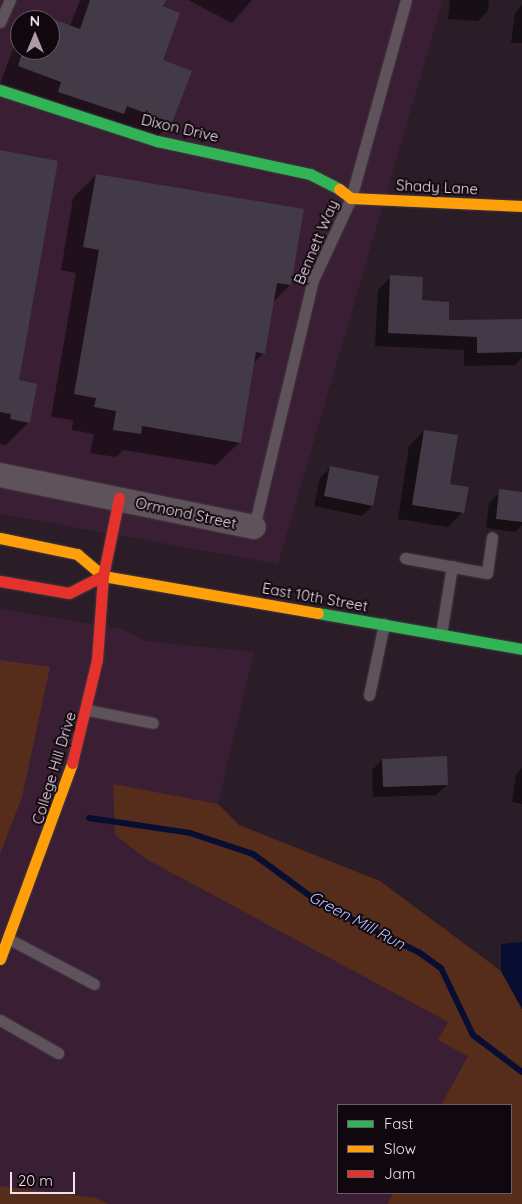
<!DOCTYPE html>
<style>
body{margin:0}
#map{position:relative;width:522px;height:1204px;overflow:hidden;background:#2a1d27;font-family:Quicksand,sans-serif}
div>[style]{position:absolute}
.built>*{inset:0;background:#3a1e33}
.green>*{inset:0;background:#562d1b}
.water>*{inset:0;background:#080e31}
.shadow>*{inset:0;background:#0007}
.stream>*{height:6px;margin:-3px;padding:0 3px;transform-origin:3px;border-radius:3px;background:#080e31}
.building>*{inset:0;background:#433a47}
.roads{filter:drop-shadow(0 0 1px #423840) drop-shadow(0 0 1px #423840)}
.lane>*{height:11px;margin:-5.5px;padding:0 5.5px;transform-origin:5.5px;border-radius:5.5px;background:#5f535b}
.street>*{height:24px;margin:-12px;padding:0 12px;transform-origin:12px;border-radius:12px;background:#5f535b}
.fast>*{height:11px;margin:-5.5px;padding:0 5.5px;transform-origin:5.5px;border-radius:5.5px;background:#30b455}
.slow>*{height:11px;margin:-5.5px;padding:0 5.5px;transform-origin:5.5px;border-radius:5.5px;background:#ff9f0a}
.jam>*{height:11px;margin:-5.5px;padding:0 5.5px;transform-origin:5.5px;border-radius:5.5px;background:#e5322d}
span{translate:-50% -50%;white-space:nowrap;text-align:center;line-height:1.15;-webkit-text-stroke:4px #11070e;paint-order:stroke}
.street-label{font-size:15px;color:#f1dfeb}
.water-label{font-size:16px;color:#aec3fc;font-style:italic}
.legend{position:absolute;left:337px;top:1104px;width:175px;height:90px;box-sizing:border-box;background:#11070e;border:1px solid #6b5d66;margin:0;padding:6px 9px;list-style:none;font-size:15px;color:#f1dfeb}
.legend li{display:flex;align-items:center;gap:10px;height:25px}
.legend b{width:25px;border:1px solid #6b5d66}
.north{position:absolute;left:10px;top:10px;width:50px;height:50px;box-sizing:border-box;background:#11070e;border:1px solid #6b5d66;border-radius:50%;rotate:0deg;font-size:14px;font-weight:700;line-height:20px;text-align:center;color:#f1dfeb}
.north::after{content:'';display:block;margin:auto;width:18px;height:22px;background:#ab9ba6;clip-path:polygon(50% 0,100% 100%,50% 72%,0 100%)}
.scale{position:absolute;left:10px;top:1172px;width:65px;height:22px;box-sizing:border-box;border:2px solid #f1dfeb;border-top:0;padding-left:6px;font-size:15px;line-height:18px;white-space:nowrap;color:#f1dfeb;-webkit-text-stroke:4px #11070e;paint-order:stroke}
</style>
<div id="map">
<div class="built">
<div style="clip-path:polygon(evenodd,0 0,443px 0,278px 564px,0 514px,0 0,20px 20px,50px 20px,50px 50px,20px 50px,20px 20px)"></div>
<div style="clip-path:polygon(0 609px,122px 629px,146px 641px,254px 652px,218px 804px,194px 885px,448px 1022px,468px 1056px,441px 1105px,338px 1105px,338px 1193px,393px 1193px,387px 1204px,0 1204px)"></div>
</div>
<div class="green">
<div style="clip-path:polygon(0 660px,50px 667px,22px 797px,0 854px)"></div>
<div style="clip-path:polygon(113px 784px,218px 804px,239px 825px,380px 881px,501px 971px,522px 1009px,522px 1204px,387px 1204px,393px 1193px,511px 1193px,511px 1105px,441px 1105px,468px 1056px,438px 1040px,448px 1022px,148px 860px,115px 835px)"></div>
<div style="clip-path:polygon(0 1186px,96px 1198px,108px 1204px,0 1204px)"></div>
</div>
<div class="water">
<div style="clip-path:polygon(522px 942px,522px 1009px,501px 971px,501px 944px)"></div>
</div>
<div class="shadow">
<div style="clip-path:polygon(80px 0,164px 0,161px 61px,171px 122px,153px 141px,0 84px,19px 33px,20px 50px,50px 50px,50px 20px,32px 20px,38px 15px,70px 26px)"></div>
<div style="clip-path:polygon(188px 0,252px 0,232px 23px)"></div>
<div style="clip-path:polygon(450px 0,489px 0,488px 11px,478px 21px,448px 19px)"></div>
<div style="clip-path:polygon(522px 5px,522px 43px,511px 43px,515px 13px)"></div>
<div style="clip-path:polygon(0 152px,18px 381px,29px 422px,6px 445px,0 444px)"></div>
<div style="clip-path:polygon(96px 175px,290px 285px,273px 302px,264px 353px,253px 364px,240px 442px,216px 465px,123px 450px,116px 457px,90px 453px,94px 434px,72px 430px,73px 420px,51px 417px,76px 273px,61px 270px,73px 198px)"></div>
<div style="clip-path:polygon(391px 277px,447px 321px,522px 320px,522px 358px,515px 365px,464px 366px,464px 350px,375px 346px,378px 290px)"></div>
<div style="clip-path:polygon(424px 431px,463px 512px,448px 527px,398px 519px,409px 446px)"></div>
<div style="clip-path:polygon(330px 468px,372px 506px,362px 516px,314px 506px,320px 478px)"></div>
<div style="clip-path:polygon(499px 493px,522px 494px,522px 525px,515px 532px,486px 528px,489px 503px)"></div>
<div style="clip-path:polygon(382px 760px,447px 785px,436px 795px,373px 797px,372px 770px)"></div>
<div style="clip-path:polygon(522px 768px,522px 804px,512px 802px,516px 774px)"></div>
</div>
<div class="stream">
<div style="left:89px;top:818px;width:102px;rotate:8.4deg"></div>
<div style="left:190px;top:833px;width:66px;rotate:18.4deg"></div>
<div style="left:253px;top:854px;width:84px;rotate:36.3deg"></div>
<div style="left:321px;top:904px;width:110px;rotate:26.3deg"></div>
<div style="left:420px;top:953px;width:26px;rotate:36deg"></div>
<div style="left:441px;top:968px;width:74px;rotate:64.5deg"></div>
<div style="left:473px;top:1035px;width:61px;rotate:37.1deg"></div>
</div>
<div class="building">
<div style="clip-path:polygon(90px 0,166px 0,163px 6px,180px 13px,163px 60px,192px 71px,172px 123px,127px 106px,124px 114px,58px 92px,61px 82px,18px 66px,23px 50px,50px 50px,50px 20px,35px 20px,37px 13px,80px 29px)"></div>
<div style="clip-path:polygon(0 150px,58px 161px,19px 380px,37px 384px,30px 423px,10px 419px,11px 414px,0 412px)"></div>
<div style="clip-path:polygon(96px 174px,304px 209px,291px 285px,277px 283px,265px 354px,256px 352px,241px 443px,142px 426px,141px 434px,113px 430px,116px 411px,94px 407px,96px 398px,74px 394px,99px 250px,83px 247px)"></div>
<div style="clip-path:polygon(390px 275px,423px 277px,422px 300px,449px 302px,449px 320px,522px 319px,522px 352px,477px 353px,477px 337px,388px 333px)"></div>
<div style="clip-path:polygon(424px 430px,458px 435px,450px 484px,469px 487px,464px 513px,412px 505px)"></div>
<div style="clip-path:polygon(330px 466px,379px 476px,373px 506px,324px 496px)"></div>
<div style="clip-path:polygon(499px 489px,522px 492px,522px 522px,496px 519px)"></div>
<div style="clip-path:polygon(447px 756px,448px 785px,383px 787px,382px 759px)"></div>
</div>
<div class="roads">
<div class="lane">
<div style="left:0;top:22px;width:24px;rotate:-66deg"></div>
<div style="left:254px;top:527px;width:254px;rotate:-76.6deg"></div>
<div style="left:313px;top:280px;width:90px;rotate:-65.1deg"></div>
<div style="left:351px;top:198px;width:205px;rotate:-74.5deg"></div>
<div style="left:405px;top:558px;width:83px;rotate:10.4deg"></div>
<div style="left:487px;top:573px;width:36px;rotate:-82deg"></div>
<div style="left:441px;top:634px;width:69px;rotate:-80.8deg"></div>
<div style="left:369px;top:695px;width:73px;rotate:-78.1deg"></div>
<div style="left:87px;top:710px;width:67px;rotate:11.1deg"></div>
<div style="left:9px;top:939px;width:96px;rotate:27.9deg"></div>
<div style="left:0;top:1020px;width:67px;rotate:29.6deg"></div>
</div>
<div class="street">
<div style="left:0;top:475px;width:259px;rotate:11.6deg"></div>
</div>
<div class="fast">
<div style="left:0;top:90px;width:165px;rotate:18deg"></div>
<div style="left:157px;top:141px;width:157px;rotate:12.2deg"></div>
<div style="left:310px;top:174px;width:33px;rotate:27deg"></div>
<div style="left:318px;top:613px;width:207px;rotate:10deg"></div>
</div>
<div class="slow">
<div style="left:339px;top:189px;width:15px;rotate:37deg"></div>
<div style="left:351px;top:198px;width:171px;rotate:2.7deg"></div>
<div style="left:0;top:538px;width:79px;rotate:11.7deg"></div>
<div style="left:77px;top:554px;width:34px;rotate:40deg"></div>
<div style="left:103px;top:576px;width:218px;rotate:9.8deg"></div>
<div style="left:0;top:959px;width:209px;rotate:-69.8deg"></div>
</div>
<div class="jam">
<div style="left:0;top:581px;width:70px;rotate:9.9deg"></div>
<div style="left:69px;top:593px;width:38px;rotate:-27deg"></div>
<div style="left:72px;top:763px;width:106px;rotate:-76.4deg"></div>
<div style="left:97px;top:660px;width:84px;rotate:-85.9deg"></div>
<div style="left:103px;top:576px;width:80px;rotate:-78.4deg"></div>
</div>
</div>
<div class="street-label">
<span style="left:180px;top:128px;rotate:13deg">Dixon Drive</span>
<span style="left:437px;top:187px;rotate:3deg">Shady Lane</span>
<span style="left:316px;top:242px;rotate:-67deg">Bennett Way</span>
<span style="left:186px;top:513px;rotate:12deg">Ormond Street</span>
<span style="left:315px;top:597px;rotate:10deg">East 10th Street</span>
<span style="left:54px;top:768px;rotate:-73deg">College Hill Drive</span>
</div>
<div class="water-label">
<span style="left:357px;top:920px;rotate:28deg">Green Mill Run</span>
</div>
<ul class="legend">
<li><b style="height:6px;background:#30b455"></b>Fast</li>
<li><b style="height:6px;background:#ff9f0a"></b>Slow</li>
<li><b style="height:6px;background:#e5322d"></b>Jam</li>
</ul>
<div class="north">N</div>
<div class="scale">20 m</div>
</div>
